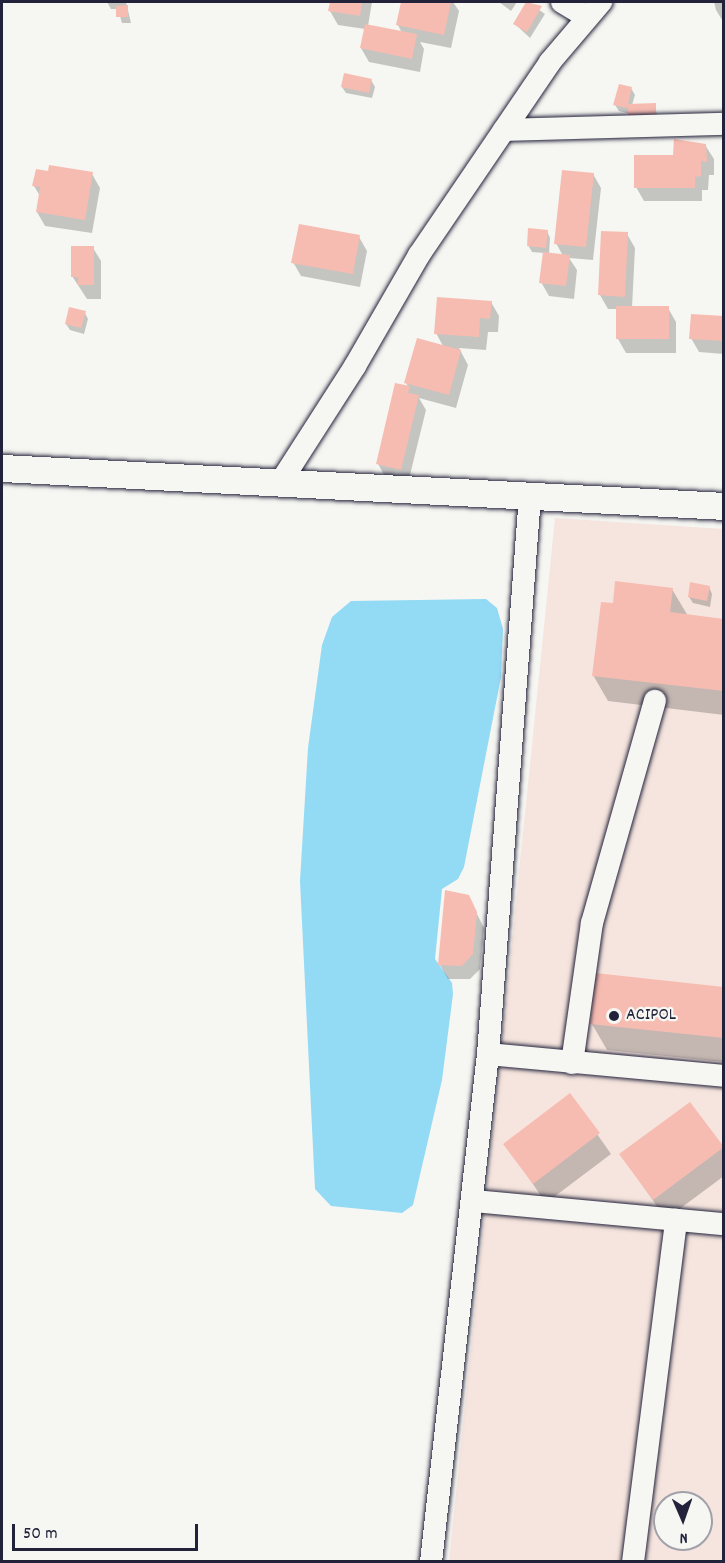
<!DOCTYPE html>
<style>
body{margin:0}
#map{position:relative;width:725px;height:1563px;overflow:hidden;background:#f6f6f2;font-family:Dekko,sans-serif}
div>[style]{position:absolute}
.built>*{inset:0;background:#f6e5de}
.water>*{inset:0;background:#93daf5}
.shadow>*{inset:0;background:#0003}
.building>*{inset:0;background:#f7bcb1}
.roads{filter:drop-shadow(0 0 2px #22223b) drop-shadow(0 0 2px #22223b)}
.minor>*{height:22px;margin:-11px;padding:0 11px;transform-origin:11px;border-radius:11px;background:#f6f6f2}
.tertiary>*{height:27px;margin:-13.5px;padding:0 13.5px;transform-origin:13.5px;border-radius:13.5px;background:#f6f6f2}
.dots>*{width:16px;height:16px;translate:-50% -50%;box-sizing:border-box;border:3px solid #f6f6f2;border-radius:50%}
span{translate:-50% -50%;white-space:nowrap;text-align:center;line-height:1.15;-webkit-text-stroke:4.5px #f6f6f2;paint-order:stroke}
.poi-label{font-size:18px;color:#22223b}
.left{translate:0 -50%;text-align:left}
.frame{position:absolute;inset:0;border:3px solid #22223b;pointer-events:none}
.north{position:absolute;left:653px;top:1491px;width:60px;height:60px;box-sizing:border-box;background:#f6f6f2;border:2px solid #a1a1a9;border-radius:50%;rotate:178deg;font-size:16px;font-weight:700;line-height:24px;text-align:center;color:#22223b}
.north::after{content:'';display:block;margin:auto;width:21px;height:27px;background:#22223b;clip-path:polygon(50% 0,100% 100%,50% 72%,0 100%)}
.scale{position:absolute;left:12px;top:1524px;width:186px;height:27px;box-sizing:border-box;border:3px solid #22223b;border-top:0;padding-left:8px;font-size:18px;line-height:21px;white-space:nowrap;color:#22223b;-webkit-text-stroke:4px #f6f6f2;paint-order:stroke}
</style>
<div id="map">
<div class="built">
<div style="clip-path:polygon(evenodd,555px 518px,723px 529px,723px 1561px,449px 1562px,555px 518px,665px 1503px,701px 1503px,701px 1539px,665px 1539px,665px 1503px)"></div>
</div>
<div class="water">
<div style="clip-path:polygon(486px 599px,497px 608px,503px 629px,501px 677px,464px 867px,458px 879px,442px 889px,435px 959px,452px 983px,453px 994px,442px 1080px,413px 1205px,402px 1213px,331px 1206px,315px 1189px,300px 881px,308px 748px,322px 645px,332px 617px,351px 601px)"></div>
</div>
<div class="shadow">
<div style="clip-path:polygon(107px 2px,126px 2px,131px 23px,122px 23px,118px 9px,111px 9px)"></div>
<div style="clip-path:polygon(331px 2px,372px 2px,368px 26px,402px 33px,398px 25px,403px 2px,453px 2px,459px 11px,451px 48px,420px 42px,424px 49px,420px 72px,369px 62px,361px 48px,365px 29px,338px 25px,330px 11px)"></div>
<div style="clip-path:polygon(499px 2px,517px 2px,511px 11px)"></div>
<div style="clip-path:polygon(528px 2px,545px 14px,530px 38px,515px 24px)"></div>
<div style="clip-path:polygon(714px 2px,724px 2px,724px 23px,716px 10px)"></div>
<div style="clip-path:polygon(371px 80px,375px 87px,372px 98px,346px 93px,342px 87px)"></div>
<div style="clip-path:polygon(631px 88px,635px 95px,632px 105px,655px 105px,658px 121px,619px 111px,615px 105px)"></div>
<div style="clip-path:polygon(705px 145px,714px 159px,714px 175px,709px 175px,708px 190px,702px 190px,702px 201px,644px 201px,636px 187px,675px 156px)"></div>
<div style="clip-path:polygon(92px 174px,100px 188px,92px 233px,45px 226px,37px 212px,40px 196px,34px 186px)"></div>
<div style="clip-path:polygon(593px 174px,601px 188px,593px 260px,569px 258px,577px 270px,574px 299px,549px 296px,541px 282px,544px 253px,532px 252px,528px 245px,547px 231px,550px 238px,549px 254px,563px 256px,556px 243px)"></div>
<div style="clip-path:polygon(627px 234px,635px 248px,632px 308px,668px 308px,676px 322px,676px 353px,626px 353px,618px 339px,618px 309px,608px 309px,600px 295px)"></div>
<div style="clip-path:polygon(359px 237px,367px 251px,360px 287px,301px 276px,293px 262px)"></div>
<div style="clip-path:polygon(93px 248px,101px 261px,101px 299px,87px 299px,72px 276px)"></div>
<div style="clip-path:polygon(491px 302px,499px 316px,498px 332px,488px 332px,486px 350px,459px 348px,468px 365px,456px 408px,419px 398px,426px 410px,408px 483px,386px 478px,378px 464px,409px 388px,406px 383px,443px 346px,436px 333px)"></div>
<div style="clip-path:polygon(85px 313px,88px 319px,84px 334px,70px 330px,66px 324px)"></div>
<div style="clip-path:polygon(724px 318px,724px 354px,699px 352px,691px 338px)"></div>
<div style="clip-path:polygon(709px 587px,712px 594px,710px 607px,693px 603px,689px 597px)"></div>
<div style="clip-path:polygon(672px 589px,688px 616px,724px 620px,724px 715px,608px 701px,593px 675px,614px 604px)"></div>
<div style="clip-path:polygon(468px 896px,484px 928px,480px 969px,470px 979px,448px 979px,440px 965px)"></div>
<div style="clip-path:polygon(724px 988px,724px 1062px,607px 1050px,592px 1024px)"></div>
<div style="clip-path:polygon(570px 1095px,611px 1154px,546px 1203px,505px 1144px)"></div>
<div style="clip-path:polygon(690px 1104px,724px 1149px,724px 1176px,666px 1219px,621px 1155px)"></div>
</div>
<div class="building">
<div style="clip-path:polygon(330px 2px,362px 2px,360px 16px,328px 11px)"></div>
<div style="clip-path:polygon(401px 2px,451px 2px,444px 35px,396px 25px)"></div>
<div style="clip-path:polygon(526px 2px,542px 6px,527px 32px,513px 24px)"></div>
<div style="clip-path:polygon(128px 5px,128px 17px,116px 17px,116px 6px)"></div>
<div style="clip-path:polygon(365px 24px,417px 34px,412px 59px,360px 48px)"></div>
<div style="clip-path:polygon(344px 73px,372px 79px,369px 93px,341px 87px)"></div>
<div style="clip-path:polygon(619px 84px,632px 87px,627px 108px,613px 105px)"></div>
<div style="clip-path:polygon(656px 103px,656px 115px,628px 116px,628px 104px)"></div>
<div style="clip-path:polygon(674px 139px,706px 144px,707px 162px,701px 161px,701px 176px,695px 177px,695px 188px,634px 188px,634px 155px,673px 155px)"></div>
<div style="clip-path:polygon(49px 165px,93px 172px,85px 220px,36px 212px,40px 187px,32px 186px,36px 169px,48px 171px)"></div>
<div style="clip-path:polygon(562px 170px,594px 173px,586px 247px,554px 244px)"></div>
<div style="clip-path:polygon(299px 224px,360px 235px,353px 274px,291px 263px)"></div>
<div style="clip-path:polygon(528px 228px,548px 230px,546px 248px,527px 246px)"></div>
<div style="clip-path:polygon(601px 231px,628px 232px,625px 297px,598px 295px)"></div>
<div style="clip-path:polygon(71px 246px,94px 246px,94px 285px,78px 285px,78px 277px,71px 277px)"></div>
<div style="clip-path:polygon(543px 252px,570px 255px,566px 286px,539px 283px)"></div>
<div style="clip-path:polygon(437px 297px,492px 301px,490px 319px,480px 318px,479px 337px,434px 334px)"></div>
<div style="clip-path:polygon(616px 306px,669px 306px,669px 339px,616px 339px)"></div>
<div style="clip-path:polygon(69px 307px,86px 311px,81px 328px,65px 324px)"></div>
<div style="clip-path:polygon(691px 314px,724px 316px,724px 341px,689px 339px)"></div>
<div style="clip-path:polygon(417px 338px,461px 350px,449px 395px,404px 383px)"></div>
<div style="clip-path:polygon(395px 383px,410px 386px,408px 393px,419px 395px,401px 470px,376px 464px)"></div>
<div style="clip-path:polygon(615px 581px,673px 588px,670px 612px,724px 619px,724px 691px,592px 676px,601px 602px,613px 603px)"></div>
<div style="clip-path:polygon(690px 582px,710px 586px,707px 601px,688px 597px)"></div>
<div style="clip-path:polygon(445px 890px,469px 895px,477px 912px,473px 954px,462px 966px,438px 965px)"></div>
<div style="clip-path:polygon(595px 973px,724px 987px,724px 1038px,590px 1024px)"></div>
<div style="clip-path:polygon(570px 1093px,600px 1133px,533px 1184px,503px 1144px)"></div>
<div style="clip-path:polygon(690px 1102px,724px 1147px,653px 1200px,619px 1154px)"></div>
</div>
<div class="roads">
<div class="minor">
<div style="left:562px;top:2px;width:29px;rotate:31deg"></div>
<div style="left:504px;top:130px;width:220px;rotate:-1.6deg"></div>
<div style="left:280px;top:483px;width:139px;rotate:-57.3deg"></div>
<div style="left:355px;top:366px;width:128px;rotate:-60deg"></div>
<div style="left:419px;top:255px;width:233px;rotate:-55.8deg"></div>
<div style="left:550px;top:62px;width:79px;rotate:-49.6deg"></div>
<div style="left:488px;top:1054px;width:560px;rotate:-85.7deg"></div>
<div style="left:572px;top:1063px;width:141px;rotate:-81.9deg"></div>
<div style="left:592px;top:923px;width:231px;rotate:-74.2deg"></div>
<div style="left:474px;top:1201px;width:251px;rotate:5.3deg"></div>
<div style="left:431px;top:1562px;width:511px;rotate:-83.6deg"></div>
<div style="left:488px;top:1054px;width:237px;rotate:5.3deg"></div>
<div style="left:633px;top:1562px;width:345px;rotate:-82.8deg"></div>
</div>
<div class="tertiary">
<div style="left:2px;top:468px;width:723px;rotate:3.01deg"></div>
</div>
</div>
<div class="dots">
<div style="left:614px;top:1016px;background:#22223b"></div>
</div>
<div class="poi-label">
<span class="left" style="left:626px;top:1016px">ACIPOL</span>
</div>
<div class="frame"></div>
<div class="north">N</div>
<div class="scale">50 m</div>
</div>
